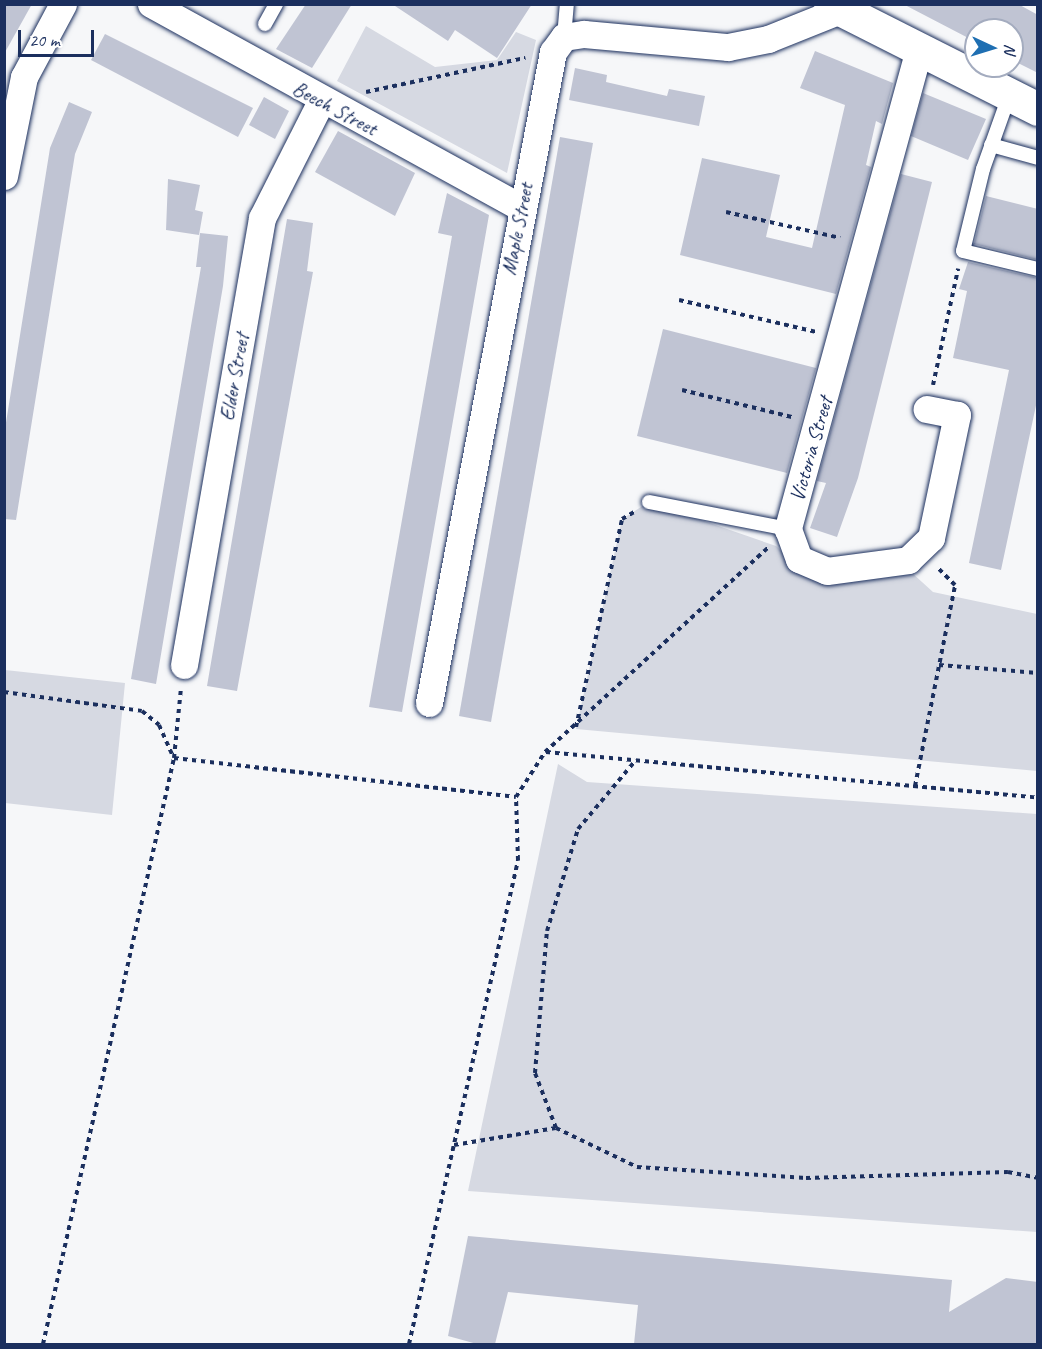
<!DOCTYPE html>
<style>
body{margin:0}
#map{position:relative;width:1042px;height:1349px;overflow:hidden;background:#f6f7f9;font-family:Caveat,sans-serif}
div>[style]{position:absolute}
.green>*{inset:0;background:#d6d9e2}
.building>*{inset:0;background:#c0c4d3}
.path>*{height:4px;margin-top:-2px;transform-origin:0;background:repeating-linear-gradient(90deg,#1b2f5e 0 4.5px,transparent 0 9px)}
.roads{filter:drop-shadow(0 0 2px #1b2f5e) drop-shadow(0 0 2px #1b2f5e)}
.lane>*{height:14px;margin:-7px;padding:0 7px;transform-origin:7px;border-radius:7px;background:#fff}
.street>*{height:27px;margin:-13.5px;padding:0 13.5px;transform-origin:13.5px;border-radius:13.5px;background:#fff}
.primary>*{height:33px;margin:-16.5px;padding:0 16.5px;transform-origin:16.5px;border-radius:16.5px;background:#fff}
span{translate:-50% -50%;white-space:nowrap;text-align:center;line-height:1.15;-webkit-text-stroke:4.5px #fff;paint-order:stroke}
.street-label{font-size:21px;color:#1b2f5e}
.frame{position:absolute;inset:0;border:6px solid #1b2f5e;pointer-events:none}
.north{position:absolute;left:964px;top:18px;width:60px;height:60px;box-sizing:border-box;background:#fff;border:2px solid #a4acbf;border-radius:50%;rotate:94deg;font-size:16px;font-weight:700;line-height:24px;text-align:center;color:#1b2f5e}
.north::after{content:'';display:block;margin:auto;width:21px;height:27px;background:#1f6fb2;clip-path:polygon(50% 0,100% 100%,50% 72%,0 100%)}
.scale{position:absolute;left:18px;top:30px;width:76px;height:27px;box-sizing:border-box;border:3px solid #1b2f5e;border-top:0;padding-left:8px;font-size:18px;line-height:21px;white-space:nowrap;color:#1b2f5e;-webkit-text-stroke:4px #fff;paint-order:stroke}
</style>
<div id="map">
<div class="green">
<div style="clip-path:polygon(366px 26px,435px 67px,497px 60px,516px 32px,536px 40px,507px 173px,337px 81px)"></div>
<div style="clip-path:polygon(649px 502px,776px 546px,791px 560px,911px 572px,933px 592px,1037px 614px,1037px 771px,576px 729px,622px 519px)"></div>
<div style="clip-path:polygon(5px 670px,125px 683px,112px 815px,5px 803px)"></div>
<div style="clip-path:polygon(558px 764px,587px 782px,1037px 814px,1037px 1232px,468px 1191px)"></div>
</div>
<div class="building">
<div style="clip-path:polygon(4px 4px,32px 4px,4px 54px)"></div>
<div style="clip-path:polygon(306px 4px,352px 4px,312px 68px,276px 49px)"></div>
<div style="clip-path:polygon(392px 4px,532px 4px,497px 58px,455px 30px,448px 41px)"></div>
<div style="clip-path:polygon(903px 4px,1018px 4px,1038px 15px,1038px 73px,1012px 60px,1012px 30px,976px 30px,976px 42px)"></div>
<div style="clip-path:polygon(105px 34px,253px 108px,238px 137px,91px 60px)"></div>
<div style="clip-path:polygon(815px 51px,893px 83px,882px 124px,876px 121px,866px 165px,871px 167px,836px 294px,680px 255px,702px 158px,780px 175px,766px 237px,812px 248px,845px 105px,800px 88px)"></div>
<div style="clip-path:polygon(575px 68px,607px 75px,606px 82px,667px 96px,669px 89px,705px 96px,699px 126px,569px 100px)"></div>
<div style="clip-path:polygon(923px 93px,986px 119px,968px 160px,911px 136px)"></div>
<div style="clip-path:polygon(264px 97px,289px 111px,275px 139px,249px 125px)"></div>
<div style="clip-path:polygon(69px 102px,92px 112px,75px 154px,16px 520px,4px 519px,4px 435px,50px 148px)"></div>
<div style="clip-path:polygon(338px 131px,415px 173px,395px 216px,315px 172px)"></div>
<div style="clip-path:polygon(560px 137px,593px 143px,491px 722px,459px 716px)"></div>
<div style="clip-path:polygon(901px 174px,932px 182px,858px 478px,837px 537px,810px 528px,826px 483px,817px 481px)"></div>
<div style="clip-path:polygon(168px 179px,200px 185px,195px 210px,203px 212px,199px 235px,166px 230px)"></div>
<div style="clip-path:polygon(447px 193px,489px 215px,402px 712px,369px 707px,452px 236px,438px 233px)"></div>
<div style="clip-path:polygon(986px 196px,1038px 209px,1038px 260px,974px 244px)"></div>
<div style="clip-path:polygon(287px 219px,313px 223px,307px 271px,313px 272px,237px 691px,207px 686px)"></div>
<div style="clip-path:polygon(200px 233px,228px 236px,223px 286px,156px 684px,131px 679px,201px 267px,196px 267px)"></div>
<div style="clip-path:polygon(968px 262px,1038px 278px,1038px 396px,1001px 570px,969px 563px,1009px 370px,953px 358px,967px 291px,959px 289px)"></div>
<div style="clip-path:polygon(663px 329px,816px 368px,787px 473px,637px 436px)"></div>
<div style="clip-path:polygon(468px 1236px,952px 1280px,949px 1312px,1006px 1278px,1038px 1282px,1038px 1344px,634px 1344px,638px 1305px,508px 1292px,495px 1344px,477px 1344px,448px 1336px)"></div>
</div>
<div class="path">
<div style="left:366px;top:92px;width:163px;rotate:-12.1deg"></div>
<div style="left:726px;top:212px;width:117px;rotate:12.8deg"></div>
<div style="left:679px;top:300px;width:141px;rotate:13.1deg"></div>
<div style="left:933px;top:385px;width:119px;rotate:-77.8deg"></div>
<div style="left:682px;top:390px;width:113px;rotate:13.8deg"></div>
<div style="left:939px;top:665px;width:99px;rotate:4.6deg"></div>
<div style="left:4px;top:692px;width:139px;rotate:7.8deg"></div>
<div style="left:142px;top:711px;width:22px;rotate:39deg"></div>
<div style="left:159px;top:725px;width:35px;rotate:66deg"></div>
<div style="left:576px;top:727px;width:213px;rotate:-77.5deg"></div>
<div style="left:622px;top:519px;width:14px;rotate:-30deg"></div>
<div style="left:546px;top:752px;width:494px;rotate:5.3deg"></div>
<div style="left:174px;top:758px;width:344px;rotate:6.5deg"></div>
<div style="left:915px;top:786px;width:205px;rotate:-78.7deg"></div>
<div style="left:955px;top:585px;width:25px;rotate:-135deg"></div>
<div style="left:556px;top:1128px;width:59px;rotate:-110.9deg"></div>
<div style="left:535px;top:1073px;width:143px;rotate:-85.2deg"></div>
<div style="left:547px;top:931px;width:107px;rotate:-73.1deg"></div>
<div style="left:578px;top:829px;width:90px;rotate:-50deg"></div>
<div style="left:454px;top:1145px;width:103px;rotate:-9.5deg"></div>
<div style="left:556px;top:1128px;width:90px;rotate:25.7deg"></div>
<div style="left:637px;top:1167px;width:169px;rotate:3.7deg"></div>
<div style="left:806px;top:1178px;width:202px;rotate:-1.7deg"></div>
<div style="left:1008px;top:1172px;width:31px;rotate:11deg"></div>
<div style="left:43px;top:1344px;width:600px;rotate:-77.4deg"></div>
<div style="left:174px;top:758px;width:70px;rotate:-84.3deg"></div>
<div style="left:409px;top:1344px;width:496px;rotate:-77.3deg"></div>
<div style="left:518px;top:860px;width:63px;rotate:-91.8deg"></div>
<div style="left:516px;top:797px;width:54px;rotate:-57.2deg"></div>
<div style="left:545px;top:752px;width:304px;rotate:-42.5deg"></div>
</div>
<div class="roads">
<div class="lane">
<div style="left:265px;top:24px;width:23px;rotate:-61deg"></div>
<div style="left:564px;top:37px;width:33px;rotate:-85deg"></div>
<div style="left:1009px;top:96px;width:77px;rotate:109.6deg"></div>
<div style="left:983px;top:169px;width:84px;rotate:103.7deg"></div>
<div style="left:963px;top:251px;width:77px;rotate:13.5deg"></div>
<div style="left:991px;top:145px;width:49px;rotate:15.5deg"></div>
<div style="left:649px;top:502px;width:142px;rotate:11deg"></div>
</div>
<div class="street">
<div style="left:151px;top:4px;width:422px;rotate:28.8deg"></div>
<div style="left:919px;top:49px;width:498px;rotate:105.3deg"></div>
<div style="left:788px;top:529px;width:32px;rotate:70deg"></div>
<div style="left:799px;top:559px;width:30px;rotate:23deg"></div>
<div style="left:827px;top:571px;width:82px;rotate:-7.7deg"></div>
<div style="left:908px;top:560px;width:32px;rotate:-44deg"></div>
<div style="left:931px;top:538px;width:126px;rotate:-78.1deg"></div>
<div style="left:957px;top:415px;width:31px;rotate:-169deg"></div>
<div style="left:4px;top:176px;width:101px;rotate:-78.6deg"></div>
<div style="left:24px;top:77px;width:83px;rotate:-61.9deg"></div>
<div style="left:184px;top:665px;width:454px;rotate:-80.1deg"></div>
<div style="left:262px;top:218px;width:131px;rotate:-63.2deg"></div>
<div style="left:429px;top:703px;width:663px;rotate:-79.22deg"></div>
<div style="left:553px;top:52px;width:19px;rotate:-54deg"></div>
<div style="left:564px;top:37px;width:20px;rotate:-9deg"></div>
<div style="left:584px;top:34px;width:145px;rotate:5.2deg"></div>
<div style="left:728px;top:47px;width:41px;rotate:-11.3deg"></div>
<div style="left:768px;top:39px;width:78px;rotate:-21.9deg"></div>
</div>
<div class="primary">
<div style="left:830px;top:4px;width:233px;rotate:26.8deg"></div>
</div>
</div>
<div class="street-label">
<span style="left:335px;top:108px;rotate:28deg">Beech Street</span>
<span style="left:517px;top:229px;rotate:-79deg">Maple Street</span>
<span style="left:234px;top:377px;rotate:-80deg">Elder Street</span>
<span style="left:811px;top:449px;rotate:-74deg">Victoria Street</span>
</div>
<div class="frame"></div>
<div class="north">N</div>
<div class="scale">20 m</div>
</div>
